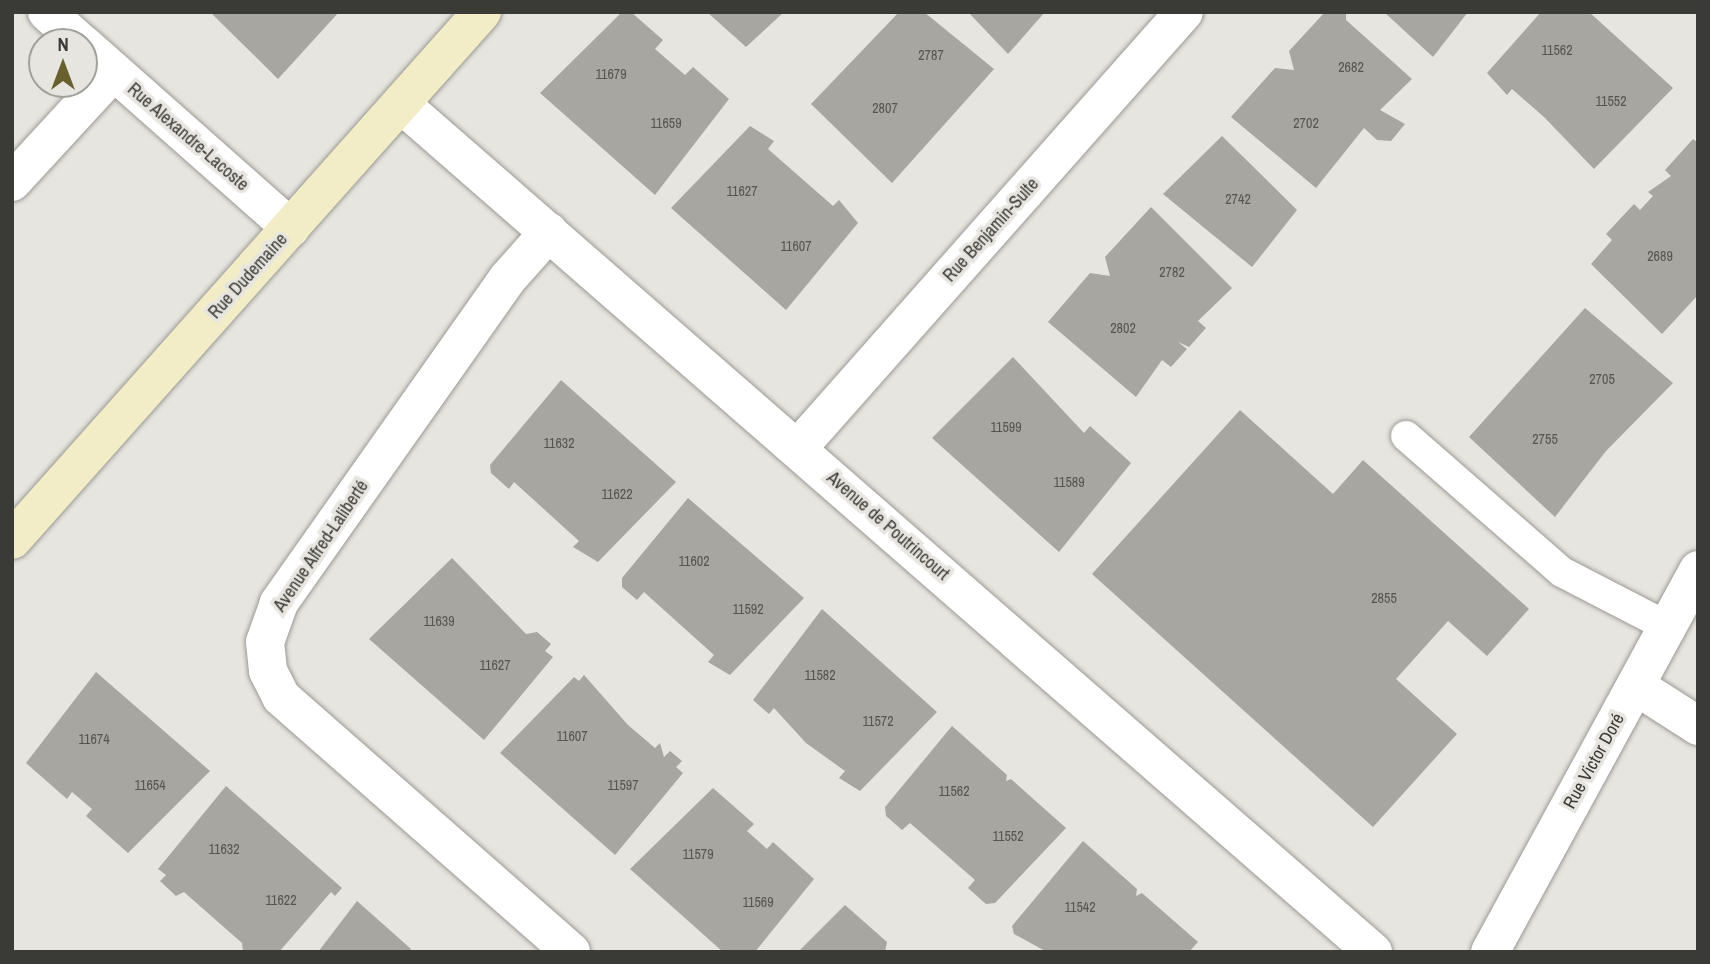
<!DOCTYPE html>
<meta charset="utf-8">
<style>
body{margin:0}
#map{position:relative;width:1710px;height:964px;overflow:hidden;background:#e6e5df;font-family:"Archivo Narrow",sans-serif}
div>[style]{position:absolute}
.building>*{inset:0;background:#a7a6a0}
.roads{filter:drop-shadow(0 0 2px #9b9a94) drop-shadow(0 0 2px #9b9a94)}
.lane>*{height:30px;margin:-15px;padding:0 15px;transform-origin:15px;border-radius:15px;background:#fff}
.street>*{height:38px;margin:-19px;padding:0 19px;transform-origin:19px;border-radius:19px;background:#fff}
.secondary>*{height:38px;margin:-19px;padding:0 19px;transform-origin:19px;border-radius:19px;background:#f2edc7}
span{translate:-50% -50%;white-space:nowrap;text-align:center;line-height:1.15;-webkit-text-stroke:7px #e6e5df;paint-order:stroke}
.number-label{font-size:14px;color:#555551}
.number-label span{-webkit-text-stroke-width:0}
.street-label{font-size:18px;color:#3a3a37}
.frame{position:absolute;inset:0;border:14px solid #3a3a37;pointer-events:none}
.north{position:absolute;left:28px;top:28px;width:70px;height:70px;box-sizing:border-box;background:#e6e5df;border:2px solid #a1a19c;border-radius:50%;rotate:0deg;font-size:19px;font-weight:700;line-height:28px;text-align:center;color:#3a3a37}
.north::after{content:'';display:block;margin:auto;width:24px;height:32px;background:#68612e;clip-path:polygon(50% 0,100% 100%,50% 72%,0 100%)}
</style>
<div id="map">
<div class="building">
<div style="clip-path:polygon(210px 12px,339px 12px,278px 79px)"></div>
<div style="clip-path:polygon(622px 12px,631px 12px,663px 40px,655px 49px,685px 75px,693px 67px,729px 99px,655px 195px,540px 93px)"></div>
<div style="clip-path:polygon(707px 12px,784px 12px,746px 47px)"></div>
<div style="clip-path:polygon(899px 12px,924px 12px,994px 69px,892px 183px,811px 104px)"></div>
<div style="clip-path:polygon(968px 12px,1045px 12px,1008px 54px)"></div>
<div style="clip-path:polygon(1325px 12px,1346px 12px,1346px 20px,1412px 79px,1380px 110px,1405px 124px,1391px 141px,1377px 140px,1364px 128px,1316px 188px,1231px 117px,1275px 68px,1294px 70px,1289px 51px)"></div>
<div style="clip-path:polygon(1384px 12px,1468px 12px,1433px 57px)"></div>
<div style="clip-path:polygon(1541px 12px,1589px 12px,1673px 88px,1594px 169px,1544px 117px,1512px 89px,1507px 95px,1487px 73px)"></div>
<div style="clip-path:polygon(750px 126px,774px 141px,768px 149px,833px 206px,839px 200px,858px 223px,786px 310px,671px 208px)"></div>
<div style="clip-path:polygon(1222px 136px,1297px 210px,1252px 267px,1163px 194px)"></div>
<div style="clip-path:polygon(1693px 139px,1698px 143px,1698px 295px,1662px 334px,1591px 264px,1612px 240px,1606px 234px,1634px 204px,1640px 210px,1653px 196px,1648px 192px,1671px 176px,1665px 170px)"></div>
<div style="clip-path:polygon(1151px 207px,1232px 288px,1198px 321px,1206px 328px,1189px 347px,1178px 342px,1187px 349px,1171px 367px,1162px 360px,1136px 397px,1048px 322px,1090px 273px,1110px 276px,1105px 257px)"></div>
<div style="clip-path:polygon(1585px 308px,1673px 383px,1606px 451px,1555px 517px,1469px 437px)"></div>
<div style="clip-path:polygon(1013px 357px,1084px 433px,1090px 426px,1131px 463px,1059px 552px,932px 438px)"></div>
<div style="clip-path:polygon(561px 380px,676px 482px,598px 562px,573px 547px,579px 541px,514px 482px,509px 489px,491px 473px,490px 465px)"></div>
<div style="clip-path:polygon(1240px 410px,1333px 494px,1363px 460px,1529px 609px,1487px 656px,1448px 621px,1396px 679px,1457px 734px,1373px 827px,1092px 574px)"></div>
<div style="clip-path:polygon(688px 498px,804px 598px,730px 675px,708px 662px,714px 655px,644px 592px,637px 600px,622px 587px,622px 578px)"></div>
<div style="clip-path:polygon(452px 558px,526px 634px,537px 632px,551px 644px,545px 651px,553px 657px,484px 740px,369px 639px)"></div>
<div style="clip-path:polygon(822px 609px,937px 712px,860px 791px,839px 778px,845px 771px,806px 743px,774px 708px,769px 714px,753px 700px)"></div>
<div style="clip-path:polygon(96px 672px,210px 771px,128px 853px,86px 816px,92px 809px,72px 792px,67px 799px,26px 763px)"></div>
<div style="clip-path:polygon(584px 675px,628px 725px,655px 748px,660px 743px,664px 757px,670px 751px,682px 761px,676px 767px,683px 773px,615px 855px,500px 753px,574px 677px,579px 681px)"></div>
<div style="clip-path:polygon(952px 726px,1007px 775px,1006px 781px,1011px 779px,1066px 828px,995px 903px,986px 904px,968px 888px,975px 880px,910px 823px,902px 830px,886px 816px,885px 807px)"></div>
<div style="clip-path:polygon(226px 786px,342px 888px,335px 896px,331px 892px,279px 952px,243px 952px,242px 943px,184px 892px,176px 896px,160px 881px,166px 875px,158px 869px)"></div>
<div style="clip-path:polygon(713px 788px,754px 824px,747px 831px,767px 849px,773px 842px,814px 879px,755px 952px,723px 952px,630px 869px)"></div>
<div style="clip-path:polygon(1083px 841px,1137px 889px,1136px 896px,1142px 893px,1198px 942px,1189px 952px,1047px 952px,1014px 934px,1012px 926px)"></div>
<div style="clip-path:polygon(357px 901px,411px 949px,408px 952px,318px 952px)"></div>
<div style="clip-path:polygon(845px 905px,887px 942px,885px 952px,798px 952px)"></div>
</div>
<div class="roads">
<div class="lane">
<div style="left:1406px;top:436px;width:207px;rotate:41.1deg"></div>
<div style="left:1562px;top:572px;width:119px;rotate:27.4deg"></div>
</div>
<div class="street">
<div style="left:47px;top:12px;width:45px;rotate:42.3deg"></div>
<div style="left:84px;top:45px;width:276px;rotate:41.5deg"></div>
<div style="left:401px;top:104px;width:1290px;rotate:41.1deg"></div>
<div style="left:12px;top:182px;width:149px;rotate:-47.4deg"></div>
<div style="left:549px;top:232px;width:62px;rotate:131.7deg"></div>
<div style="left:508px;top:278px;width:398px;rotate:125.2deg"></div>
<div style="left:279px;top:603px;width:41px;rotate:109.7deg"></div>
<div style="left:265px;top:642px;width:29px;rotate:84deg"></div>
<div style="left:268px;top:671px;width:29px;rotate:63deg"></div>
<div style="left:281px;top:697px;width:386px;rotate:41.3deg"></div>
<div style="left:798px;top:448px;width:582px;rotate:-48.48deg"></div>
<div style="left:1636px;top:686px;width:74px;rotate:32.8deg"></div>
<div style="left:1490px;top:952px;width:435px;rotate:-61.4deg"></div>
</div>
<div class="secondary">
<div style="left:12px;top:540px;width:707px;rotate:-48.33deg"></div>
</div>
</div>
<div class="number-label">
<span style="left:1557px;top:50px">11562</span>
<span style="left:931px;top:55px">2787</span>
<span style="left:1351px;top:67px">2682</span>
<span style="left:611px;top:74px">11679</span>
<span style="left:1611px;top:101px">11552</span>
<span style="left:885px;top:108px">2807</span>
<span style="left:666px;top:123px">11659</span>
<span style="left:1306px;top:123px">2702</span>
<span style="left:742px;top:191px">11627</span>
<span style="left:1238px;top:199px">2742</span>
<span style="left:796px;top:246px">11607</span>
<span style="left:1660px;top:256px">2689</span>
<span style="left:1172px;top:272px">2782</span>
<span style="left:1123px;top:328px">2802</span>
<span style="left:1602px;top:379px">2705</span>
<span style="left:1006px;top:427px">11599</span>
<span style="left:1545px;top:439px">2755</span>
<span style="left:559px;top:443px">11632</span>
<span style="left:1069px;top:482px">11589</span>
<span style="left:617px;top:494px">11622</span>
<span style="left:694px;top:561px">11602</span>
<span style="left:1384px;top:598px">2855</span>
<span style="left:748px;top:609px">11592</span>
<span style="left:439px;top:621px">11639</span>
<span style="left:495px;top:665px">11627</span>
<span style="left:820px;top:675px">11582</span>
<span style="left:878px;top:721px">11572</span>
<span style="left:572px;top:736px">11607</span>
<span style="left:94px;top:739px">11674</span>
<span style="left:150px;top:785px">11654</span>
<span style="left:623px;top:785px">11597</span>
<span style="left:954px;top:791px">11562</span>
<span style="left:1008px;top:836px">11552</span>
<span style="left:224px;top:849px">11632</span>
<span style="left:698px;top:854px">11579</span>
<span style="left:281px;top:900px">11622</span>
<span style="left:758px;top:902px">11569</span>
<span style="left:1080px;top:907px">11542</span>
</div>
<div class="street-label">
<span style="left:188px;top:137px;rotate:41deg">Rue Alexandre-Lacoste</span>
<span style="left:991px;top:230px;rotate:-48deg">Rue Benjamin-Sulte</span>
<span style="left:248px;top:276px;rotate:-48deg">Rue Dudemaine</span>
<span style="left:888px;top:526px;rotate:41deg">Avenue de Poutrincourt</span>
<span style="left:321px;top:546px;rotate:-56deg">Avenue Alfred-Laliberté</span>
<span style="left:1594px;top:761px;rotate:-61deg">Rue Victor Doré</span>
</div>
<div class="frame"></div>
<div class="north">N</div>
</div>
